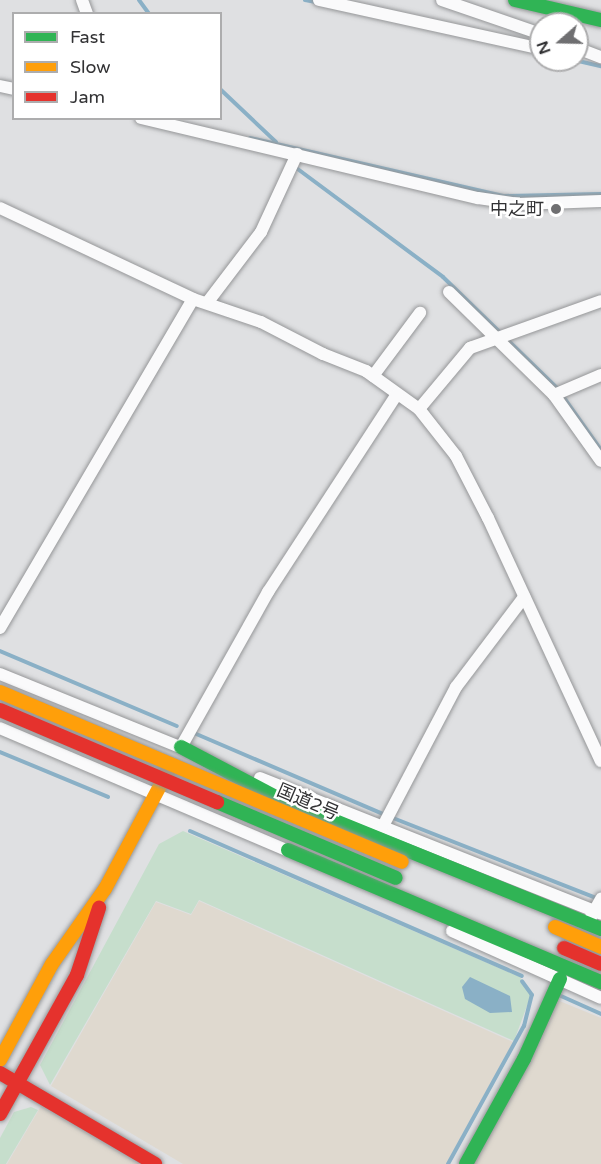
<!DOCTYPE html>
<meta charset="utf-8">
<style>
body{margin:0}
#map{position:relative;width:601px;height:1164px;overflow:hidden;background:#dfe0e2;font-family:"Varela Round","Noto Sans JP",sans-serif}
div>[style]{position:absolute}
.industrial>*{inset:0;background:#dfd9cf}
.green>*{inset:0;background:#c6decc}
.water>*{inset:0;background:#8ab0c6}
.stream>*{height:4px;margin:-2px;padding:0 2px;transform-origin:2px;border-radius:2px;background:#8ab0c6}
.roads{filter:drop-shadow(0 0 2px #959698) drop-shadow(0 0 2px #959698)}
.street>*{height:12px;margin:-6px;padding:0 6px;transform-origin:6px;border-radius:6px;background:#fafafb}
.fast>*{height:14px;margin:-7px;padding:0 7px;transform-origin:7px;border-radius:7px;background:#30b455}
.slow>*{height:14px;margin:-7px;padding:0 7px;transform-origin:7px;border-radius:7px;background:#ff9f0a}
.jam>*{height:14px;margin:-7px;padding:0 7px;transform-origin:7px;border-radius:7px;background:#e5322d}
.bridges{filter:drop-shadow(0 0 2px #959698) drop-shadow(0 0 2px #959698)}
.fast-bridge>*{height:14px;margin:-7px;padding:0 7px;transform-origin:7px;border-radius:7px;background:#30b455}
.slow-bridge>*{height:14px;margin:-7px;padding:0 7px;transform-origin:7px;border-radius:7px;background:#ff9f0a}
.jam-bridge>*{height:14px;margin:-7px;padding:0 7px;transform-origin:7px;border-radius:7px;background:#e5322d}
.dots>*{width:16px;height:16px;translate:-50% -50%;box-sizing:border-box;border:3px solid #fff;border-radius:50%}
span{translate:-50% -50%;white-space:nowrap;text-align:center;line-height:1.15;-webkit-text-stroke:5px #fff;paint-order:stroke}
.poi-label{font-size:18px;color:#323234}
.right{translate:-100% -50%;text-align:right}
.street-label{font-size:18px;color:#323234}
.legend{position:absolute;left:12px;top:12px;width:210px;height:108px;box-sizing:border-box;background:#fff;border:2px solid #adadae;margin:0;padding:8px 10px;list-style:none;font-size:18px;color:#323234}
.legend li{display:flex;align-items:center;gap:12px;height:30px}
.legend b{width:30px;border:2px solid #adadae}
.north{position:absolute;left:529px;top:12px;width:60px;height:60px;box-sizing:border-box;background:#fff;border:2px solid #adadae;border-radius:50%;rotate:250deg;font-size:16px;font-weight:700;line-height:24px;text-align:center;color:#323234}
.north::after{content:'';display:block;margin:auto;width:21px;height:27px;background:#6f6f71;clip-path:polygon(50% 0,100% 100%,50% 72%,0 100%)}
</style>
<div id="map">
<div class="industrial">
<div style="clip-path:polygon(199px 901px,513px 1042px,446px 1164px,183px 1164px,51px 1086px,156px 902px,191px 915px)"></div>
<div style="clip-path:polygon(557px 1000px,601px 1018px,601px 1164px,474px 1164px)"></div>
<div style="clip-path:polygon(41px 1106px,139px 1164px,7px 1164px)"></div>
</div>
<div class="green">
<div style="clip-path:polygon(183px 831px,520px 977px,531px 995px,514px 1041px,199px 900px,191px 914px,156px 901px,50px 1085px,40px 1065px,159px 844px)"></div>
<div style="clip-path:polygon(31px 1107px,38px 1110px,6px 1164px,0 1164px,0 1138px,14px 1112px)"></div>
</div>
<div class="water">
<div style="clip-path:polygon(470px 977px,510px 996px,512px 1012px,490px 1013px,465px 999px,462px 987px)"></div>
</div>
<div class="stream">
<div style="left:139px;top:0;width:17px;rotate:54deg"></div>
<div style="left:305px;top:0;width:11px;rotate:10deg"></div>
<div style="left:574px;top:60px;width:28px;rotate:13deg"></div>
<div style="left:220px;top:89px;width:77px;rotate:43.4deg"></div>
<div style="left:250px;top:138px;width:261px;rotate:12.9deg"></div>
<div style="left:504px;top:196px;width:97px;rotate:-1.2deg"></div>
<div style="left:295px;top:167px;width:184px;rotate:36.6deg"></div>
<div style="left:443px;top:277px;width:159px;rotate:44.2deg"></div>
<div style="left:557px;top:388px;width:76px;rotate:54.6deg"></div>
<div style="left:0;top:651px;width:192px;rotate:23deg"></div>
<div style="left:194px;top:733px;width:206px;rotate:23.2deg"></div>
<div style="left:0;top:752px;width:117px;rotate:22.6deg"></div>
<div style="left:393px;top:818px;width:216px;rotate:21.5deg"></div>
<div style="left:190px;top:831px;width:362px;rotate:23.6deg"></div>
<div style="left:561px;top:996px;width:44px;rotate:24.2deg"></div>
<div style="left:448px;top:1164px;width:158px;rotate:-61.2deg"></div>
<div style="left:524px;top:1026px;width:32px;rotate:-76deg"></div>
<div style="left:532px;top:995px;width:17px;rotate:-126deg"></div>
</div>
<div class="roads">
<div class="street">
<div style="left:82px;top:0;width:15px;rotate:70deg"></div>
<div style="left:319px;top:0;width:227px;rotate:12.4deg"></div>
<div style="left:442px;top:0;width:105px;rotate:19deg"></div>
<div style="left:577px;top:48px;width:26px;rotate:21deg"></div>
<div style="left:0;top:86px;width:14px;rotate:12deg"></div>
<div style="left:141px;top:118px;width:346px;rotate:13.4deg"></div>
<div style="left:478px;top:198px;width:41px;rotate:8.3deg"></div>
<div style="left:519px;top:204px;width:82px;rotate:-2.1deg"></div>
<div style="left:0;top:208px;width:213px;rotate:25.2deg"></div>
<div style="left:193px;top:299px;width:72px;rotate:18.7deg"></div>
<div style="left:261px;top:322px;width:70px;rotate:27.3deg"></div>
<div style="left:323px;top:354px;width:46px;rotate:21.6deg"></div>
<div style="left:366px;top:371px;width:65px;rotate:35.6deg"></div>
<div style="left:419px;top:409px;width:60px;rotate:51.8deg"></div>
<div style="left:456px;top:456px;width:70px;rotate:62.7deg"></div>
<div style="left:488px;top:518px;width:268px;rotate:65.1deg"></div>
<div style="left:449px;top:292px;width:147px;rotate:44.4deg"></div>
<div style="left:554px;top:395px;width:81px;rotate:54.5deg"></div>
<div style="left:207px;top:303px;width:89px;rotate:-52.7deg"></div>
<div style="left:261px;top:232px;width:86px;rotate:-65.2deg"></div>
<div style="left:373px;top:376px;width:79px;rotate:-53.3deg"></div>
<div style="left:554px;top:395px;width:51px;rotate:-23.1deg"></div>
<div style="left:419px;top:409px;width:80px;rotate:-50.1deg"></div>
<div style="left:470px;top:348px;width:139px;rotate:-19.7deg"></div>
<div style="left:0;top:628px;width:381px;rotate:-59.6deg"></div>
<div style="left:0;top:674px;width:200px;rotate:22.1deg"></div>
<div style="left:0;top:728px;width:316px;rotate:23.1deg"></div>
<div style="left:181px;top:747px;width:178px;rotate:-60.7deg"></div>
<div style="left:268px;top:592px;width:236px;rotate:-56.9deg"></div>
<div style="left:260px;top:778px;width:367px;rotate:21.7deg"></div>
<div style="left:383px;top:826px;width:157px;rotate:-62.3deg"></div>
<div style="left:456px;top:687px;width:113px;rotate:-52.9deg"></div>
<div style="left:591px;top:917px;width:21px;rotate:-61deg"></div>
<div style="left:452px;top:931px;width:163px;rotate:24.2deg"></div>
</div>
<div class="fast">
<div style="left:515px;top:0;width:88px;rotate:13.1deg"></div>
<div style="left:181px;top:747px;width:107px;rotate:27.8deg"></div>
<div style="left:276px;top:797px;width:351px;rotate:22.1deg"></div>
<div style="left:288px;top:850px;width:340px;rotate:22.9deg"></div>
<div style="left:466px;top:1164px;width:120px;rotate:-61.1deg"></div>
<div style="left:524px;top:1059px;width:88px;rotate:-65.8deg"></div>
</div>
<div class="slow">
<div style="left:555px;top:927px;width:50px;rotate:23.5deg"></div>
<div style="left:0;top:1060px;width:109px;rotate:-61.6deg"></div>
<div style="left:52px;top:964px;width:92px;rotate:-54.8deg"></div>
<div style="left:105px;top:889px;width:136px;rotate:-61.9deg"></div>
</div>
<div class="jam">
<div style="left:564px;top:948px;width:40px;rotate:23.4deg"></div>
<div style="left:0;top:1073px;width:180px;rotate:30.4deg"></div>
<div style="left:0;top:1114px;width:159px;rotate:-61deg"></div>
<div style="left:77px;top:975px;width:71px;rotate:-71.8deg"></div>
</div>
</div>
<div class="bridges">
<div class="fast-bridge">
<div style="left:217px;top:802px;width:194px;rotate:23deg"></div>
</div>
<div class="slow-bridge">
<div style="left:0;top:692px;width:436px;rotate:22.9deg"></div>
</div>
<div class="jam-bridge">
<div style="left:0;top:710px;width:236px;rotate:23deg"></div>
</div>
</div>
<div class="dots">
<div style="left:556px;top:209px;background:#6f6f71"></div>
</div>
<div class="poi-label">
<span class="right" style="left:544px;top:209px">中之町</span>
</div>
<div class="street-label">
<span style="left:308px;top:802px;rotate:23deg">国道2号</span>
</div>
<ul class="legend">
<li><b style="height:8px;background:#30b455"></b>Fast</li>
<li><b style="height:8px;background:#ff9f0a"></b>Slow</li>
<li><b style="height:8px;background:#e5322d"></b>Jam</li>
</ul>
<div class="north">N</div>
</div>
